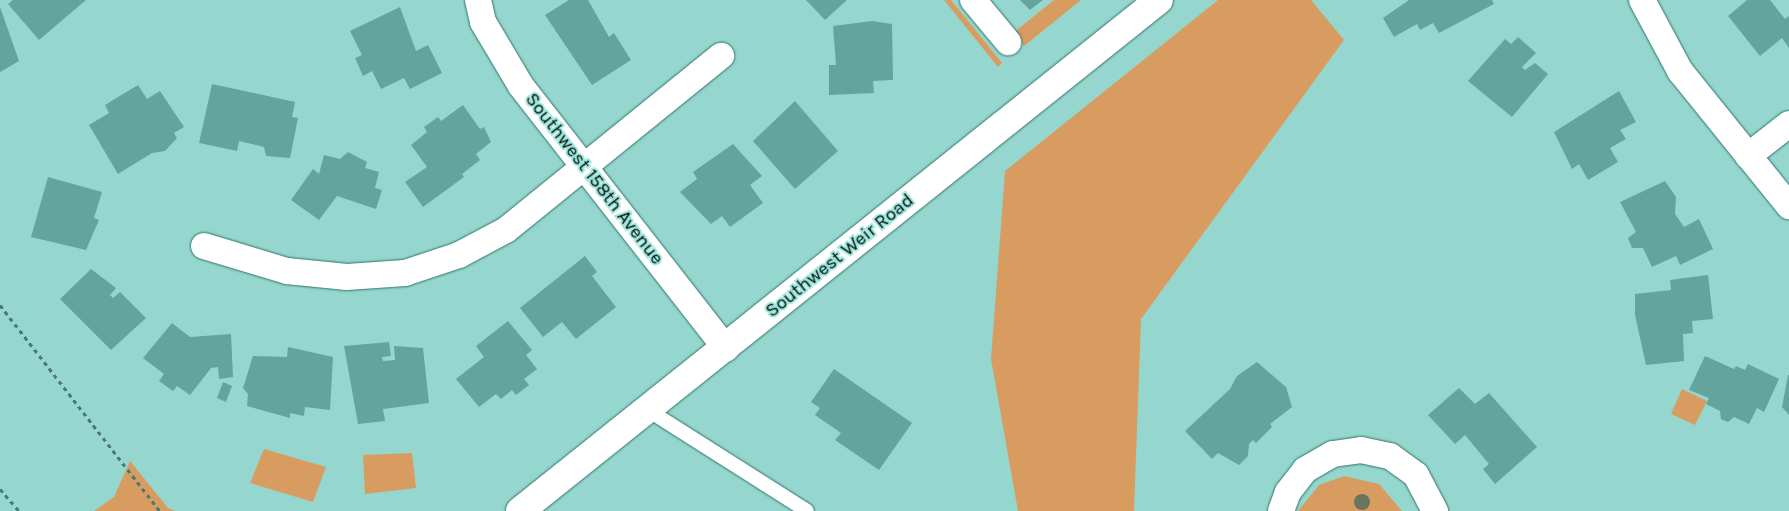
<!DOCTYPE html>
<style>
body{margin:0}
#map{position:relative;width:1789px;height:511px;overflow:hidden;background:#95d7ce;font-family:Karla,sans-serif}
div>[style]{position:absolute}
.green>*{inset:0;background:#d89c60}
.building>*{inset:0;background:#63a59c}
.path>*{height:3px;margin-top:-1.5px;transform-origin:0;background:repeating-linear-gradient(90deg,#4d7872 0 4px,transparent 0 8px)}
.roads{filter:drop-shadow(0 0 1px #32756d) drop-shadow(0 0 1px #32756d)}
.service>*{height:14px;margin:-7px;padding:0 7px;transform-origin:7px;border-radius:7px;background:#fff}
.minor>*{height:26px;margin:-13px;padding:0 13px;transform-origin:13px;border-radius:13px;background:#fff}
.tertiary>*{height:28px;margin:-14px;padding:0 14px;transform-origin:14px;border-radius:14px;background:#fff}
.trees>*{width:16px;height:16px;margin:-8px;border-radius:50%;background:#68765f}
span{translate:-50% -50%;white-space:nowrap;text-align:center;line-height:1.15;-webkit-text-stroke:4px #a1e5db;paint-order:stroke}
.street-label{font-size:19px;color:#001411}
</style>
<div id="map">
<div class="green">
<div style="clip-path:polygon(944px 0,951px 0,1002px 63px,998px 67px)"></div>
<div style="clip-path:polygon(1054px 0,1081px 0,1024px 46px,1014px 32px)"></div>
<div style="clip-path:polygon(1218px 0,1311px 0,1344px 40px,1141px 319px,1134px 511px,1018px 511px,991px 359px,1005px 171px)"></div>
<div style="clip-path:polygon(1682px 389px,1707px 401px,1695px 425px,1671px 414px)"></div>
<div style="clip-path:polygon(264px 449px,326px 467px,313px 502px,250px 483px)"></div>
<div style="clip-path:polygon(412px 453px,416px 488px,365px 494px,363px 455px)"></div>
<div style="clip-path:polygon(130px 461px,168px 508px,175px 511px,94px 511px,114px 497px)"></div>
<div style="clip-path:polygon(1344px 476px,1379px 484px,1402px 511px,1298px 511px,1319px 485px)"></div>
</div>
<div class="building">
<div style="clip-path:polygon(13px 0,86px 0,39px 40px,8px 4px)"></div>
<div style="clip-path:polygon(569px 0,588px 0,609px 37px,614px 33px,631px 60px,592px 85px,545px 15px)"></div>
<div style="clip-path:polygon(806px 0,847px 0,825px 20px)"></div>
<div style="clip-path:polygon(1020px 0,1043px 0,1030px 10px)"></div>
<div style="clip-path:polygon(1409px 0,1492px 0,1494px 4px,1439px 33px,1433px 23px,1420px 30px,1417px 24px,1394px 37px,1383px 18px)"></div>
<div style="clip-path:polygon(1747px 0,1770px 0,1785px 19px,1789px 16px,1789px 48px,1782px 38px,1760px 56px,1728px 16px)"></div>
<div style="clip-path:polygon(0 7px,19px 61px,0 72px)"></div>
<div style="clip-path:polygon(400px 7px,416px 51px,428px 45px,442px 73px,410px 89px,404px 78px,381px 89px,372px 71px,363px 76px,355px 58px,362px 55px,350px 31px)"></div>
<div style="clip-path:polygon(872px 21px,892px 24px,893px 80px,873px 81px,874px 93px,829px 95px,829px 65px,836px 65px,833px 26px)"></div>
<div style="clip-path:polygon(1518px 37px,1536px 53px,1522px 67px,1525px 70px,1535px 63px,1548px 74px,1512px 117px,1468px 81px,1505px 39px,1511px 44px)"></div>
<div style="clip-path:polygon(212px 84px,295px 102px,292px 117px,298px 118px,290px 158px,266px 156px,264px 147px,239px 141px,237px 151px,199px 143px)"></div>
<div style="clip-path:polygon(138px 85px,147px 99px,160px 91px,184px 127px,174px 133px,177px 138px,165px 151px,152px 153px,118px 174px,89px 125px,109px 113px,105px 105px)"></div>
<div style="clip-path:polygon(1619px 91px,1636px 122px,1620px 130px,1626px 139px,1610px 148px,1618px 162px,1588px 180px,1579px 164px,1572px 169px,1554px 132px)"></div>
<div style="clip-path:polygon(795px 101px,838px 151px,795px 189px,753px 141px)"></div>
<div style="clip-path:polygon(463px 105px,480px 129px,484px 127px,491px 142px,476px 154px,480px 160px,462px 174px,464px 177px,423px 207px,405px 182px,427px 167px,411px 145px,427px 132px,424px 127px,438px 117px,441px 121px)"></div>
<div style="clip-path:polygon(733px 144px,762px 176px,750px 185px,763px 203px,730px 227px,722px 216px,711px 224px,680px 192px,697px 179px,693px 172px)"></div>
<div style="clip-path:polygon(348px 152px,367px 162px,365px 168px,379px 172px,375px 188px,382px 190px,376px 209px,337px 196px,319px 220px,291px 200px,313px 169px,319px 174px,324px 155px,340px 159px)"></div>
<div style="clip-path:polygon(48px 177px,102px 192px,94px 218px,99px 220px,86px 250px,31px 237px)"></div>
<div style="clip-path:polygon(1665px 181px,1676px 197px,1675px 214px,1684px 227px,1699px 219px,1713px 249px,1680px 265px,1676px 256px,1652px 267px,1643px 248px,1632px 248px,1628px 238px,1636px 232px,1620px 202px)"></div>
<div style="clip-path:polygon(585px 256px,597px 272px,592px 276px,616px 307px,576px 339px,562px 322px,543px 337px,520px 308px)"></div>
<div style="clip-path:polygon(91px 269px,116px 288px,110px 295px,113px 298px,120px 292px,146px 318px,111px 350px,60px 299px)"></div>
<div style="clip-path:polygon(1708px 275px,1713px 319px,1692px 321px,1693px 333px,1683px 334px,1684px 361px,1646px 365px,1635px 315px,1635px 294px,1671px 290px,1670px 280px)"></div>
<div style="clip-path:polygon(508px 321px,532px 350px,526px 355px,537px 369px,524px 379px,529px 385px,516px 395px,512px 390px,501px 399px,496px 394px,479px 407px,456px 379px,484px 357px,476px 346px)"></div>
<div style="clip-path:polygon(172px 323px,190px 337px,231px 334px,233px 377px,219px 379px,218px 367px,211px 368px,190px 395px,177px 386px,173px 391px,159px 381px,164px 374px,143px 358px)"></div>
<div style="clip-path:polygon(389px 342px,391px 356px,382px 357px,383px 361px,395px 360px,394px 346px,423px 348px,429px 403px,383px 409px,385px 421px,358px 424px,344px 346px)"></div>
<div style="clip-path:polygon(288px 347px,333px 357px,330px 410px,305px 407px,304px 416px,290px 413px,290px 418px,247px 406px,248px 394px,243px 388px,253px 356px,287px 357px)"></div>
<div style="clip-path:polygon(1705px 356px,1734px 369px,1736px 366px,1745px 370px,1748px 364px,1779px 379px,1764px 412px,1757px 408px,1749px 424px,1734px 417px,1728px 422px,1721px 419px,1720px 411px,1706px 404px,1709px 398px,1689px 390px)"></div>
<div style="clip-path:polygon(1257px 362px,1286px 387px,1292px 407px,1270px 424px,1272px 427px,1256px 443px,1253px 440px,1249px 444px,1248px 456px,1239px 465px,1218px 453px,1212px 459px,1185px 431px,1230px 389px,1237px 376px)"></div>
<div style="clip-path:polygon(834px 369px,912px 423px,879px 470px,835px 440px,841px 433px,815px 415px,820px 408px,811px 402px)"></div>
<div style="clip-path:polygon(1788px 375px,1789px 375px,1789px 415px,1782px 407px)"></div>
<div style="clip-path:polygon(223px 382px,232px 386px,226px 402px,217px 398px)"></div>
<div style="clip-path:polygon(1459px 388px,1475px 404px,1489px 393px,1537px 447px,1495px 484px,1483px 469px,1489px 464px,1465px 435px,1455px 444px,1428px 415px)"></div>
</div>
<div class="path">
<div style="left:0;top:305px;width:261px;rotate:52.2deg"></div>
<div style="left:0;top:489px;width:29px;rotate:49deg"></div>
</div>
<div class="roads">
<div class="service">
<div style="left:648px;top:410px;width:188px;rotate:32.4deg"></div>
</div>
<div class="minor">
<div style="left:478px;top:0;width:23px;rotate:77deg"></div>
<div style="left:483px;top:22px;width:74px;rotate:59.3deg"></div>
<div style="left:521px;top:86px;width:333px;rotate:52deg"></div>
<div style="left:973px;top:0;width:55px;rotate:50.2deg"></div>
<div style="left:1642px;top:0;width:81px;rotate:61.8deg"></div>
<div style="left:1680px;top:71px;width:174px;rotate:51.1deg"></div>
<div style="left:1748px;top:156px;width:52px;rotate:-38deg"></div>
<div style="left:204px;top:246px;width:87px;rotate:16.8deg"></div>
<div style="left:287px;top:271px;width:60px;rotate:5.7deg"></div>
<div style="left:347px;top:277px;width:58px;rotate:-3.9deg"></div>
<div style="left:405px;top:273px;width:57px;rotate:-18.4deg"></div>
<div style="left:459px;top:255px;width:53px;rotate:-28deg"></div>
<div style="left:506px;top:230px;width:277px;rotate:-39deg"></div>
<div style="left:1281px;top:511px;width:20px;rotate:-70deg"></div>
<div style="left:1288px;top:492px;width:28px;rotate:-52deg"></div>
<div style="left:1305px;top:470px;width:32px;rotate:-30deg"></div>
<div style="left:1333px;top:454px;width:28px;rotate:-8deg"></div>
<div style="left:1361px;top:450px;width:30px;rotate:12deg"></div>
<div style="left:1390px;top:456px;width:32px;rotate:36deg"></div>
<div style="left:1416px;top:475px;width:41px;rotate:62.2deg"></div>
</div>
<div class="tertiary">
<div style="left:520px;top:511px;width:818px;rotate:-38.65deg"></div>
</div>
</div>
<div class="trees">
<div style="left:1362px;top:502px"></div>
</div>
<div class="street-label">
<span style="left:594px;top:179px;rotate:52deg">Southwest 158th Avenue</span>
<span style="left:840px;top:256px;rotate:-39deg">Southwest Weir Road</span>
</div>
</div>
